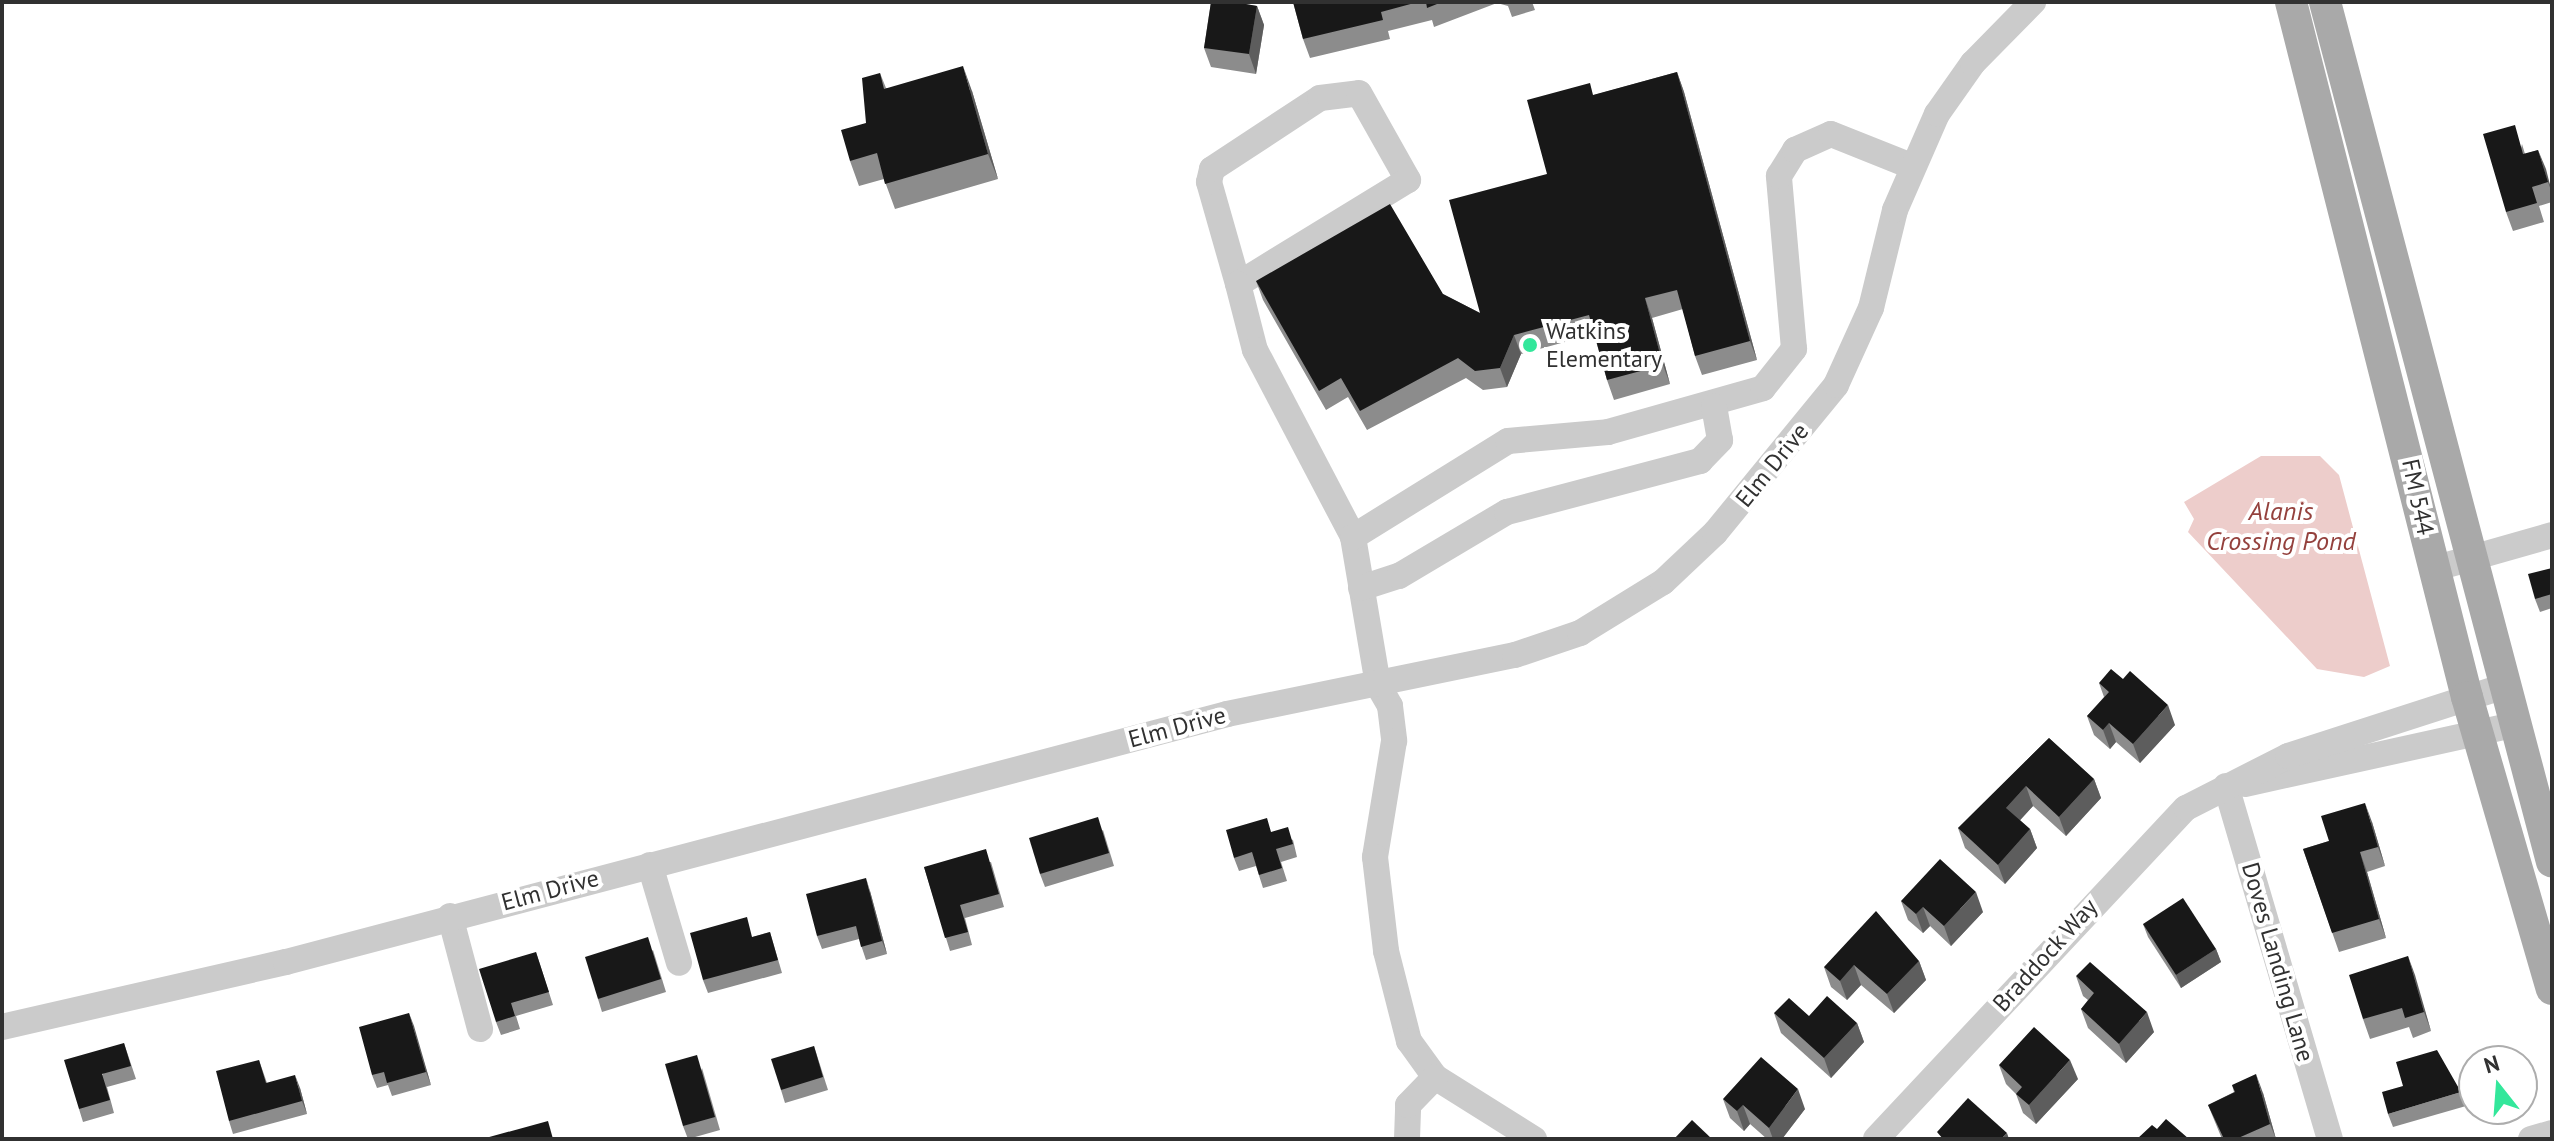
<!DOCTYPE html>
<style>
body{margin:0}
#map{position:relative;width:2554px;height:1141px;overflow:hidden;background:#fff;font-family:"PT Sans",sans-serif}
div>[style]{position:absolute}
.water>*{inset:0;background:#edcdcb}
.minor>*{height:26px;margin:-13px;padding:0 13px;transform-origin:13px;border-radius:13px;background:#cbcbcb}
.major>*{height:32px;margin:-16px;padding:0 16px;transform-origin:16px;border-radius:16px;background:#a9a9a9}
.wall>*{inset:0;background:#8c8c8c}
.shaded-wall>*{inset:0;background:#5d5d5d}
.building>*{inset:0;background:#181818}
.dots>*{width:22px;height:22px;translate:-50% -50%;box-sizing:border-box;border:4px solid #fff;border-radius:50%}
span{translate:-50% -50%;white-space:nowrap;text-align:center;line-height:1.15;-webkit-text-stroke:8px #fff;paint-order:stroke}
.poi-label{font-size:24px;color:#313131}
.left{translate:0 -50%;text-align:left}
.street-label{font-size:24px;color:#313131}
.water-label{font-size:26px;color:#94413d;font-style:italic}
.frame{position:absolute;inset:0;border:4px solid #313131;pointer-events:none}
.north{position:absolute;left:2458px;top:1045px;width:80px;height:80px;box-sizing:border-box;background:#fff;border:2px solid #adadad;border-radius:50%;rotate:343deg;font-size:22px;font-weight:700;line-height:32px;text-align:center;color:#313131}
.north::after{content:'';display:block;margin:auto;width:28px;height:36px;background:#33e79b;clip-path:polygon(50% 0,100% 100%,50% 72%,0 100%)}
</style>
<div id="map">
<div class="water">
<div style="clip-path:polygon(2261px 456px,2320px 456px,2339px 475px,2390px 666px,2364px 677px,2317px 669px,2188px 532px,2194px 519px,2184px 502px)"></div>
</div>
<div class="minor">
<div style="left:1238px;top:284px;width:106px;rotate:-105.9deg"></div>
<div style="left:1209px;top:182px;width:13px;rotate:-77deg"></div>
<div style="left:1212px;top:169px;width:129px;rotate:-33.3deg"></div>
<div style="left:1320px;top:98px;width:39px;rotate:-7deg"></div>
<div style="left:1359px;top:93px;width:100px;rotate:60.6deg"></div>
<div style="left:1408px;top:180px;width:199px;rotate:148.5deg"></div>
<div style="left:1238px;top:284px;width:68px;rotate:75.6deg"></div>
<div style="left:1255px;top:350px;width:211px;rotate:62.3deg"></div>
<div style="left:1353px;top:537px;width:150px;rotate:80.4deg"></div>
<div style="left:1378px;top:685px;width:24px;rotate:60deg"></div>
<div style="left:1390px;top:706px;width:35px;rotate:83deg"></div>
<div style="left:1394px;top:741px;width:118px;rotate:99.3deg"></div>
<div style="left:1375px;top:857px;width:95px;rotate:83.3deg"></div>
<div style="left:1386px;top:951px;width:93px;rotate:75.7deg"></div>
<div style="left:1409px;top:1041px;width:44px;rotate:54.2deg"></div>
<div style="left:1435px;top:1077px;width:117px;rotate:32.1deg"></div>
<div style="left:1353px;top:537px;width:182px;rotate:-31.8deg"></div>
<div style="left:1508px;top:441px;width:100px;rotate:-5.1deg"></div>
<div style="left:1608px;top:432px;width:161px;rotate:-15.8deg"></div>
<div style="left:1763px;top:388px;width:50px;rotate:-51.5deg"></div>
<div style="left:1794px;top:349px;width:174px;rotate:-95deg"></div>
<div style="left:1779px;top:176px;width:31px;rotate:-58deg"></div>
<div style="left:1795px;top:150px;width:39px;rotate:-24deg"></div>
<div style="left:1831px;top:134px;width:86px;rotate:21.8deg"></div>
<div style="left:2433px;top:569px;width:124px;rotate:-15.9deg"></div>
<div style="left:1361px;top:588px;width:40px;rotate:-18deg"></div>
<div style="left:1399px;top:576px;width:126px;rotate:-30.7deg"></div>
<div style="left:1507px;top:512px;width:200px;rotate:-14.8deg"></div>
<div style="left:1700px;top:461px;width:29px;rotate:-46deg"></div>
<div style="left:1720px;top:440px;width:34px;rotate:-100deg"></div>
<div style="left:2245px;top:784px;width:274px;rotate:-12.4deg"></div>
<div style="left:2226px;top:786px;width:368px;rotate:73.6deg"></div>
<div style="left:650px;top:865px;width:102px;rotate:73.5deg"></div>
<div style="left:450px;top:916px;width:117px;rotate:75.1deg"></div>
<div style="left:2px;top:1027px;width:291px;rotate:-12.9deg"></div>
<div style="left:286px;top:962px;width:973px;rotate:-14.76deg"></div>
<div style="left:1227px;top:714px;width:294px;rotate:-11.6deg"></div>
<div style="left:1515px;top:655px;width:69px;rotate:-18.7deg"></div>
<div style="left:1580px;top:633px;width:97px;rotate:-31.6deg"></div>
<div style="left:1663px;top:582px;width:71px;rotate:-43.3deg"></div>
<div style="left:1715px;top:533px;width:191px;rotate:-50.7deg"></div>
<div style="left:1836px;top:385px;width:85px;rotate:-65.6deg"></div>
<div style="left:1871px;top:308px;width:101px;rotate:-76.2deg"></div>
<div style="left:1895px;top:210px;width:105px;rotate:-66.4deg"></div>
<div style="left:1937px;top:114px;width:62px;rotate:-54.8deg"></div>
<div style="left:1973px;top:63px;width:86px;rotate:-45.5deg"></div>
<div style="left:1407px;top:1139px;width:34px;rotate:-88deg"></div>
<div style="left:1408px;top:1105px;width:39px;rotate:-46deg"></div>
<div style="left:1876px;top:1139px;width:453px;rotate:-46.9deg"></div>
<div style="left:2186px;top:808px;width:114px;rotate:-27deg"></div>
<div style="left:2288px;top:756px;width:225px;rotate:-17.9deg"></div>
<div style="left:2531px;top:1139px;width:22px;rotate:-16deg"></div>
</div>
<div class="major">
<div style="left:2291px;top:2px;width:717px;rotate:75.79deg"></div>
<div style="left:2467px;top:697px;width:304px;rotate:73.8deg"></div>
<div style="left:2325px;top:2px;width:889px;rotate:75.21deg"></div>
</div>
<div class="wall">
<div style="clip-path:polygon(1211px 2px,1244px 2px,1244px 4px,1257px 6px,1264px 25px,1256px 74px,1211px 67px,1204px 48px)"></div>
<div style="clip-path:polygon(1293px 2px,1532px 2px,1535px 10px,1512px 17px,1508px 6px,1497px 3px,1434px 27px,1432px 20px,1388px 31px,1390px 39px,1310px 58px,1303px 39px)"></div>
<div style="clip-path:polygon(1677px 72px,1684px 92px,1757px 360px,1702px 375px,1695px 356px,1683px 309px,1652px 318px,1670px 384px,1614px 400px,1607px 380px,1594px 334px,1521px 354px,1507px 387px,1483px 390px,1466px 378px,1367px 430px,1348px 397px,1326px 410px,1263px 300px,1256px 281px,1443px 294px,1480px 313px,1547px 174px,1594px 95px)"></div>
<div style="clip-path:polygon(880px 73px,886px 88px,972px 91px,998px 179px,895px 209px,884px 179px,859px 186px,850px 161px,866px 123px)"></div>
<div style="clip-path:polygon(2522px 144px,2525px 154px,2538px 150px,2552px 191px,2552px 202px,2539px 206px,2544px 222px,2513px 231px,2506px 212px)"></div>
<div style="clip-path:polygon(2552px 568px,2552px 608px,2540px 612px,2535px 599px)"></div>
<div style="clip-path:polygon(2099px 683px,2175px 725px,2140px 763px,2116px 742px,2110px 749px,2094px 735px,2087px 716px,2104px 697px)"></div>
<div style="clip-path:polygon(2049px 738px,2094px 779px,2101px 798px,2066px 836px,2033px 806px,2020px 820px,2030px 829px,2037px 848px,2005px 884px,1965px 848px,1958px 828px)"></div>
<div style="clip-path:polygon(2372px 822px,2385px 866px,2367px 872px,2386px 938px,2339px 952px,2303px 849px,2329px 841px)"></div>
<div style="clip-path:polygon(1103px 830px,1114px 866px,1045px 887px,1040px 874px)"></div>
<div style="clip-path:polygon(1272px 832px,1293px 840px,1297px 857px,1281px 862px,1287px 881px,1263px 888px,1256px 866px,1239px 871px,1234px 858px)"></div>
<div style="clip-path:polygon(991px 862px,1004px 907px,965px 918px,972px 945px,950px 951px,924px 867px)"></div>
<div style="clip-path:polygon(870px 891px,887px 954px,866px 960px,859px 939px,822px 949px,817px 936px)"></div>
<div style="clip-path:polygon(1901px 901px,1983px 912px,1951px 946px,1930px 926px,1923px 933px,1908px 920px)"></div>
<div style="clip-path:polygon(2143px 924px,2216px 949px,2221px 962px,2181px 988px,2148px 937px)"></div>
<div style="clip-path:polygon(770px 932px,782px 973px,708px 993px,703px 980px,753px 937px)"></div>
<div style="clip-path:polygon(653px 950px,666px 992px,602px 1012px,598px 999px)"></div>
<div style="clip-path:polygon(536px 952px,553px 1005px,516px 1016px,520px 1029px,501px 1035px,496px 1022px)"></div>
<div style="clip-path:polygon(2408px 956px,2431px 1031px,2413px 1038px,2409px 1027px,2370px 1039px,2363px 1019px)"></div>
<div style="clip-path:polygon(1919px 961px,1926px 980px,1894px 1013px,1861px 985px,1847px 1000px,1831px 987px,1824px 967px)"></div>
<div style="clip-path:polygon(2076px 976px,2154px 1032px,2126px 1063px,2088px 1028px,2081px 1009px,2088px 1000px,2083px 996px)"></div>
<div style="clip-path:polygon(409px 1013px,431px 1085px,392px 1096px,388px 1085px,377px 1088px,372px 1075px)"></div>
<div style="clip-path:polygon(1774px 1013px,1809px 1016px,1857px 1023px,1864px 1042px,1831px 1078px,1781px 1033px)"></div>
<div style="clip-path:polygon(124px 1043px,136px 1079px,107px 1087px,114px 1113px,83px 1122px,79px 1109px)"></div>
<div style="clip-path:polygon(814px 1046px,828px 1090px,785px 1103px,781px 1090px)"></div>
<div style="clip-path:polygon(259px 1060px,267px 1083px,300px 1088px,307px 1114px,233px 1134px,229px 1121px)"></div>
<div style="clip-path:polygon(1999px 1065px,2078px 1079px,2036px 1124px,2023px 1113px,2016px 1094px,2006px 1084px)"></div>
<div style="clip-path:polygon(702px 1068px,720px 1130px,688px 1139px,683px 1126px)"></div>
<div style="clip-path:polygon(2232px 1085px,2263px 1093px,2276px 1139px,2222px 1139px,2208px 1105px,2234px 1092px)"></div>
<div style="clip-path:polygon(2461px 1092px,2466px 1106px,2393px 1127px,2388px 1114px)"></div>
<div style="clip-path:polygon(1723px 1099px,1805px 1109px,1782px 1139px,1767px 1139px,1750px 1124px,1744px 1131px,1730px 1118px)"></div>
</div>
<div class="shaded-wall">
<div style="clip-path:polygon(1257px 6px,1264px 25px,1256px 74px,1249px 54px)"></div>
<div style="clip-path:polygon(963px 66px,972px 91px,998px 179px,988px 154px)"></div>
<div style="clip-path:polygon(1677px 72px,1684px 92px,1757px 360px,1750px 341px)"></div>
<div style="clip-path:polygon(2538px 150px,2546px 169px,2552px 193px,2548px 182px)"></div>
<div style="clip-path:polygon(1645px 298px,1652px 318px,1670px 384px,1663px 365px)"></div>
<div style="clip-path:polygon(1514px 335px,1521px 354px,1507px 387px,1500px 368px)"></div>
<div style="clip-path:polygon(2168px 705px,2175px 725px,2140px 763px,2133px 744px)"></div>
<div style="clip-path:polygon(2109px 723px,2116px 742px,2110px 749px,2103px 730px)"></div>
<div style="clip-path:polygon(2094px 779px,2101px 798px,2066px 836px,2059px 817px)"></div>
<div style="clip-path:polygon(2026px 786px,2033px 806px,2013px 828px,2006px 808px)"></div>
<div style="clip-path:polygon(2365px 803px,2372px 822px,2385px 866px,2378px 847px)"></div>
<div style="clip-path:polygon(2030px 829px,2037px 848px,2005px 884px,1998px 865px)"></div>
<div style="clip-path:polygon(2360px 852px,2367px 872px,2386px 938px,2379px 919px)"></div>
<div style="clip-path:polygon(866px 878px,870px 891px,887px 954px,882px 941px)"></div>
<div style="clip-path:polygon(1976px 892px,1983px 912px,1951px 946px,1944px 926px)"></div>
<div style="clip-path:polygon(1923px 907px,1930px 926px,1923px 933px,1916px 914px)"></div>
<div style="clip-path:polygon(2216px 949px,2221px 962px,2181px 988px,2176px 975px)"></div>
<div style="clip-path:polygon(2408px 956px,2415px 975px,2431px 1031px,2424px 1012px)"></div>
<div style="clip-path:polygon(1919px 961px,1926px 980px,1894px 1013px,1887px 994px)"></div>
<div style="clip-path:polygon(1854px 965px,1861px 985px,1847px 1000px,1840px 981px)"></div>
<div style="clip-path:polygon(2147px 1012px,2154px 1032px,2126px 1063px,2119px 1044px)"></div>
<div style="clip-path:polygon(409px 1013px,414px 1026px,431px 1085px,426px 1072px)"></div>
<div style="clip-path:polygon(1857px 1023px,1864px 1042px,1831px 1078px,1824px 1058px)"></div>
<div style="clip-path:polygon(2070px 1060px,2078px 1079px,2036px 1124px,2029px 1105px)"></div>
<div style="clip-path:polygon(2256px 1074px,2263px 1093px,2276px 1139px,2270px 1124px)"></div>
<div style="clip-path:polygon(295px 1075px,300px 1088px,307px 1114px,302px 1101px)"></div>
<div style="clip-path:polygon(1798px 1089px,1805px 1109px,1782px 1139px,1773px 1139px,1769px 1128px)"></div>
<div style="clip-path:polygon(1743px 1105px,1750px 1124px,1744px 1131px,1737px 1111px)"></div>
<div style="clip-path:polygon(2007px 1133px,2009px 1139px,2001px 1139px)"></div>
</div>
<div class="building">
<div style="clip-path:polygon(1211px 2px,1235px 2px,1257px 6px,1249px 54px,1204px 48px)"></div>
<div style="clip-path:polygon(1293px 2px,1418px 2px,1381px 12px,1383px 20px,1303px 39px)"></div>
<div style="clip-path:polygon(1426px 2px,1442px 2px,1427px 8px)"></div>
<div style="clip-path:polygon(963px 66px,988px 154px,885px 184px,877px 153px,850px 161px,841px 130px,866px 123px,862px 78px,880px 73px,884px 89px)"></div>
<div style="clip-path:polygon(1677px 72px,1750px 341px,1695px 356px,1677px 290px,1645px 298px,1663px 365px,1607px 380px,1589px 315px,1514px 335px,1500px 368px,1475px 371px,1458px 358px,1360px 411px,1341px 378px,1319px 391px,1256px 281px,1390px 204px,1443px 294px,1480px 313px,1449px 200px,1547px 174px,1527px 100px,1590px 83px,1593px 95px)"></div>
<div style="clip-path:polygon(2515px 125px,2523px 154px,2538px 150px,2548px 182px,2532px 187px,2537px 203px,2506px 212px,2483px 134px)"></div>
<div style="clip-path:polygon(2552px 568px,2552px 594px,2535px 599px,2528px 574px)"></div>
<div style="clip-path:polygon(2111px 669px,2123px 679px,2130px 671px,2168px 705px,2133px 744px,2109px 723px,2103px 730px,2087px 716px,2109px 692px,2099px 683px)"></div>
<div style="clip-path:polygon(2049px 738px,2094px 779px,2059px 817px,2026px 786px,2006px 808px,2030px 829px,1998px 865px,1958px 828px)"></div>
<div style="clip-path:polygon(2365px 803px,2378px 847px,2360px 852px,2379px 919px,2332px 933px,2303px 849px,2329px 841px,2321px 816px)"></div>
<div style="clip-path:polygon(1098px 817px,1109px 853px,1040px 874px,1029px 838px)"></div>
<div style="clip-path:polygon(1267px 818px,1271px 832px,1288px 827px,1293px 844px,1276px 849px,1282px 868px,1259px 875px,1252px 852px,1234px 858px,1226px 830px)"></div>
<div style="clip-path:polygon(986px 849px,999px 894px,960px 905px,968px 932px,945px 938px,924px 867px)"></div>
<div style="clip-path:polygon(1940px 859px,1976px 892px,1944px 926px,1923px 907px,1916px 914px,1901px 901px)"></div>
<div style="clip-path:polygon(866px 878px,882px 941px,861px 947px,856px 926px,817px 936px,806px 894px)"></div>
<div style="clip-path:polygon(2183px 898px,2216px 949px,2176px 975px,2143px 924px)"></div>
<div style="clip-path:polygon(1876px 911px,1919px 961px,1887px 994px,1854px 965px,1840px 981px,1824px 967px)"></div>
<div style="clip-path:polygon(747px 917px,752px 937px,770px 932px,778px 960px,703px 980px,690px 933px)"></div>
<div style="clip-path:polygon(648px 937px,661px 979px,598px 999px,585px 957px)"></div>
<div style="clip-path:polygon(536px 952px,549px 992px,511px 1003px,515px 1016px,496px 1022px,479px 969px)"></div>
<div style="clip-path:polygon(2408px 956px,2424px 1012px,2405px 1018px,2402px 1008px,2363px 1019px,2349px 975px)"></div>
<div style="clip-path:polygon(2090px 962px,2147px 1012px,2119px 1044px,2081px 1009px,2094px 993px,2076px 976px)"></div>
<div style="clip-path:polygon(1827px 996px,1857px 1023px,1824px 1058px,1774px 1013px,1789px 998px,1809px 1016px)"></div>
<div style="clip-path:polygon(409px 1013px,426px 1072px,387px 1083px,384px 1072px,372px 1075px,359px 1027px)"></div>
<div style="clip-path:polygon(2034px 1027px,2070px 1060px,2029px 1105px,2016px 1094px,2022px 1087px,1999px 1065px)"></div>
<div style="clip-path:polygon(124px 1043px,131px 1066px,102px 1074px,110px 1100px,79px 1109px,64px 1060px)"></div>
<div style="clip-path:polygon(814px 1046px,823px 1077px,781px 1090px,771px 1059px)"></div>
<div style="clip-path:polygon(2437px 1050px,2461px 1092px,2388px 1114px,2382px 1092px,2403px 1086px,2396px 1062px)"></div>
<div style="clip-path:polygon(697px 1055px,715px 1117px,683px 1126px,665px 1064px)"></div>
<div style="clip-path:polygon(1761px 1057px,1798px 1089px,1769px 1128px,1743px 1105px,1737px 1111px,1723px 1099px)"></div>
<div style="clip-path:polygon(259px 1060px,266px 1083px,295px 1075px,302px 1101px,229px 1121px,216px 1071px)"></div>
<div style="clip-path:polygon(2256px 1074px,2270px 1124px,2236px 1139px,2224px 1139px,2208px 1105px,2235px 1092px,2232px 1085px)"></div>
<div style="clip-path:polygon(1968px 1098px,2007px 1133px,2001px 1139px,1943px 1139px,1937px 1132px)"></div>
<div style="clip-path:polygon(2166px 1119px,2189px 1139px,2137px 1139px,2152px 1125px,2157px 1129px)"></div>
<div style="clip-path:polygon(1692px 1120px,1712px 1139px,1674px 1139px)"></div>
<div style="clip-path:polygon(548px 1121px,553px 1139px,482px 1139px)"></div>
</div>
<div class="dots">
<div style="left:1530px;top:345px;background:#33e79b"></div>
</div>
<div class="poi-label">
<span class="left" style="left:1546px;top:345px">Watkins<br>Elementary</span>
</div>
<div class="street-label">
<span style="left:1772px;top:465px;rotate:-51deg">Elm Drive</span>
<span style="left:2418px;top:497px;rotate:78deg">FM 544</span>
<span style="left:1177px;top:727px;rotate:-15deg">Elm Drive</span>
<span style="left:550px;top:890px;rotate:-15deg">Elm Drive</span>
<span style="left:2045px;top:955px;rotate:-48deg">Braddock Way</span>
<span style="left:2278px;top:962px;rotate:74deg">Doves Landing Lane</span>
</div>
<div class="water-label">
<span style="left:2281px;top:526px">Alanis<br>Crossing Pond</span>
</div>
<div class="frame"></div>
<div class="north">N</div>
</div>
